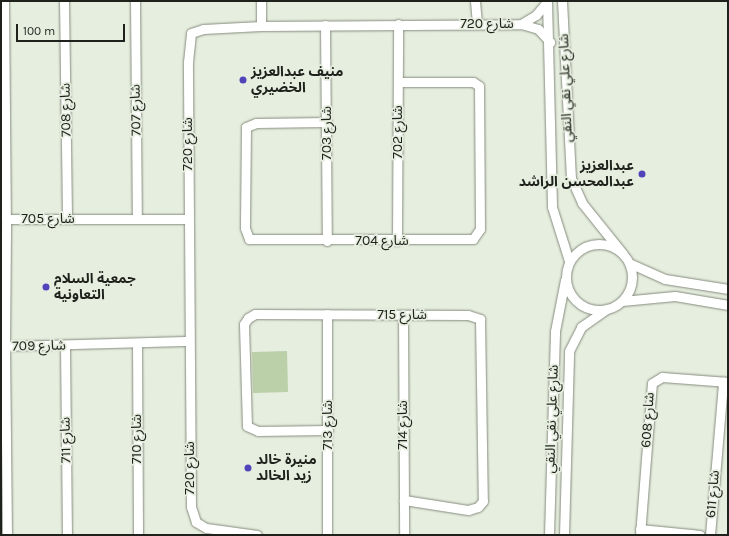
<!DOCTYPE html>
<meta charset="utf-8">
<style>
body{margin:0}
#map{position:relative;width:729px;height:536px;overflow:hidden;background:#e6eedf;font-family:Karla,"Noto Sans Arabic",sans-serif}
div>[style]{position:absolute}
.green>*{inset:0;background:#bbcfa9}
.roads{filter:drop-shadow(0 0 1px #858c7e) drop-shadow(0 0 1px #858c7e)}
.minor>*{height:9px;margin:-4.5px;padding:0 4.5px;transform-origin:4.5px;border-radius:4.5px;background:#fff}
.minor>.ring{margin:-4.5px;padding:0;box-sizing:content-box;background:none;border:9px solid #fff;border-radius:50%}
.dots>*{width:11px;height:11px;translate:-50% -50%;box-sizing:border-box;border:2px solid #e6eedf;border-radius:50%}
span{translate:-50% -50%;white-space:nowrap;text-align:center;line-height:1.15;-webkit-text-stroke:3.5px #e6eedf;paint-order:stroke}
.street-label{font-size:14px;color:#1f221c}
.poi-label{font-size:14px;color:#1f221c;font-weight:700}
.left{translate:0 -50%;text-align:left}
.right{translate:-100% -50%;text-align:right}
.frame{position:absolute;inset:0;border:2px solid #1f221c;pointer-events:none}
.scale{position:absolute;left:16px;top:24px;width:109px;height:18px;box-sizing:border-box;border:2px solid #1f221c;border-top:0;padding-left:5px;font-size:12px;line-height:14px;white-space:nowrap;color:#1f221c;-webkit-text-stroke:3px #e6eedf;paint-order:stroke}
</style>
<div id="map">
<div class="green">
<div style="clip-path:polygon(287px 351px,288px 392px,253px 393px,252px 352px)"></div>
</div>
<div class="roads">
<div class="minor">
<div style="left:4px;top:1px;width:218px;rotate:89.5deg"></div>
<div style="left:6px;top:219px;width:183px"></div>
<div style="left:64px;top:1px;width:218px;rotate:89.2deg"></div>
<div style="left:135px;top:1px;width:218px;rotate:89.5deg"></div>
<div style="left:261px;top:1px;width:25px;rotate:90deg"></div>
<div style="left:475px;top:1px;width:23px;rotate:85deg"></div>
<div style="left:547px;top:1px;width:206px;rotate:88.6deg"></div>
<div style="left:552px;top:207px;width:57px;rotate:72.5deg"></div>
<div style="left:562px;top:1px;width:177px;rotate:87.1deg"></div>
<div style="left:571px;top:178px;width:27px;rotate:66deg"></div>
<div style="left:582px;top:203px;width:65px;rotate:51.2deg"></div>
<div style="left:521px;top:24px;width:17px;rotate:-31deg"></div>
<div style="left:536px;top:15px;width:17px;rotate:-50deg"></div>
<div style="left:325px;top:25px;width:216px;rotate:89.5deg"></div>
<div style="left:327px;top:122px;width:71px;rotate:179.2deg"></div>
<div style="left:256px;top:123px;width:11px;rotate:158deg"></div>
<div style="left:246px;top:127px;width:101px;rotate:90.6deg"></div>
<div style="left:245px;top:228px;width:12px;rotate:70deg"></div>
<div style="left:249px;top:239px;width:224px"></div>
<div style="left:473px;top:239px;width:12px;rotate:-55deg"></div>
<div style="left:480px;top:229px;width:143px;rotate:-90.4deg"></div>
<div style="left:479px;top:86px;width:7px;rotate:-146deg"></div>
<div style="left:473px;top:82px;width:75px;rotate:180deg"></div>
<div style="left:397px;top:241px;width:217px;rotate:-89.7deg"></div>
<div class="ring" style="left:566px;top:244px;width:57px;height:57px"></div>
<div style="left:629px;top:263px;width:39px;rotate:24deg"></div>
<div style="left:665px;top:279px;width:64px;rotate:9deg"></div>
<div style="left:622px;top:301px;width:53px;rotate:-5.4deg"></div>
<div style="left:675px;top:296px;width:54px;rotate:9.6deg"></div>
<div style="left:327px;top:314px;width:221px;rotate:90deg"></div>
<div style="left:403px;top:315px;width:220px;rotate:89.7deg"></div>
<div style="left:137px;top:343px;width:192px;rotate:89.7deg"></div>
<div style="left:5px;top:346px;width:127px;rotate:-89.5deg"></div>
<div style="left:65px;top:346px;width:189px;rotate:89.4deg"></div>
<div style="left:328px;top:430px;width:70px;rotate:179.2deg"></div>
<div style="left:258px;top:431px;width:12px;rotate:-156deg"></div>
<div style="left:247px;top:426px;width:102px;rotate:-91.7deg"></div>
<div style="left:244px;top:324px;width:7px;rotate:-56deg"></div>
<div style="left:248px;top:318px;width:8px;rotate:-30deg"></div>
<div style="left:255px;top:314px;width:213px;rotate:0.3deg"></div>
<div style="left:468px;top:315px;width:13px;rotate:18deg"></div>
<div style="left:480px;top:319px;width:182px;rotate:89.1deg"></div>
<div style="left:483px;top:501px;width:8px;rotate:130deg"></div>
<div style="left:478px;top:507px;width:10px;rotate:163deg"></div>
<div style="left:468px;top:510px;width:65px;rotate:-171.1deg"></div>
<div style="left:640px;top:529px;width:60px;rotate:5.7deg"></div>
<div style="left:7px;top:535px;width:189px;rotate:-90.6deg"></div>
<div style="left:5px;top:346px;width:184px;rotate:-1.6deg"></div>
<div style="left:257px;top:535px;width:51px;rotate:-172.2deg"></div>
<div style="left:206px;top:528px;width:12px;rotate:-149deg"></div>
<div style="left:196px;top:522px;width:16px;rotate:-108deg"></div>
<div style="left:191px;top:507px;width:445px;rotate:-90.4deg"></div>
<div style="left:188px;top:62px;width:29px;rotate:-84deg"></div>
<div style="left:191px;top:33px;width:13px;rotate:-18deg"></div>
<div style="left:203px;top:29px;width:58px;rotate:-3deg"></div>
<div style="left:261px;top:26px;width:260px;rotate:-0.4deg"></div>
<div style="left:521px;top:24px;width:18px;rotate:16deg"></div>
<div style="left:538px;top:29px;width:18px;rotate:47deg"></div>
<div style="left:549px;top:535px;width:204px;rotate:-88.3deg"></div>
<div style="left:555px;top:331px;width:52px;rotate:-78.9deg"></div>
<div style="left:564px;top:535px;width:184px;rotate:-88.4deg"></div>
<div style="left:569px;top:351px;width:27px;rotate:-63deg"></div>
<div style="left:581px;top:327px;width:32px;rotate:-35deg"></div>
<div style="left:640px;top:535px;width:152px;rotate:-85.5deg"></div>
<div style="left:652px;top:383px;width:12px;rotate:-31deg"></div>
<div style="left:662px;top:377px;width:66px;rotate:4.3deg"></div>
<div style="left:710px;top:535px;width:154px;rotate:-85.1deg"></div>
</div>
</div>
<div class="dots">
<div style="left:243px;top:80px;background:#5144bb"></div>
<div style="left:642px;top:174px;background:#5144bb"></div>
<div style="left:46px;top:287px;background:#5144bb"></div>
<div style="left:248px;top:468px;background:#5144bb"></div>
</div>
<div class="street-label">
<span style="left:487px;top:24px">شارع 720</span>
<span style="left:566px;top:88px;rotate:-92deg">شارع علي نقي النقي</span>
<span style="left:66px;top:110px;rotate:-91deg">شارع 708</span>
<span style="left:136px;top:110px;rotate:-91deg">شارع 707</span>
<span style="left:398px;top:132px;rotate:-90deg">شارع 702</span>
<span style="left:327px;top:133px;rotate:-90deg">شارع 703</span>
<span style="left:188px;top:144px;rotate:-90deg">شارع 720</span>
<span style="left:48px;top:219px">شارع 705</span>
<span style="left:382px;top:241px">شارع 704</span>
<span style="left:402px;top:315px">شارع 715</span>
<span style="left:39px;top:346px;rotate:-1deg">شارع 709</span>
<span style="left:552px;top:419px;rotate:-88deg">شارع علي نقي النقي</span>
<span style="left:648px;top:420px;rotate:-86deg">شارع 608</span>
<span style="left:328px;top:425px;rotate:-90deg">شارع 713</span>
<span style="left:403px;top:425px;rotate:-90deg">شارع 714</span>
<span style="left:137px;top:439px;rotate:-90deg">شارع 710</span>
<span style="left:66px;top:440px;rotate:-91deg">شارع 711</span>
<span style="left:190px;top:468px;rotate:-90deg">شارع 720</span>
<span style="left:713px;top:494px;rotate:-85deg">شارع 611</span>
</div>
<div class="poi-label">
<span class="left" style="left:251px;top:80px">منيف عبدالعزيز<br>الخضيري</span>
<span class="right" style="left:634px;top:174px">عبدالعزيز<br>عبدالمحسن الراشد</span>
<span class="left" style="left:54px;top:287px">جمعية السلام<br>التعاونية</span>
<span class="left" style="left:256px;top:468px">منيرة خالد<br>زيد الخالد</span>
</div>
<div class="frame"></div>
<div class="scale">100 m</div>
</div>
